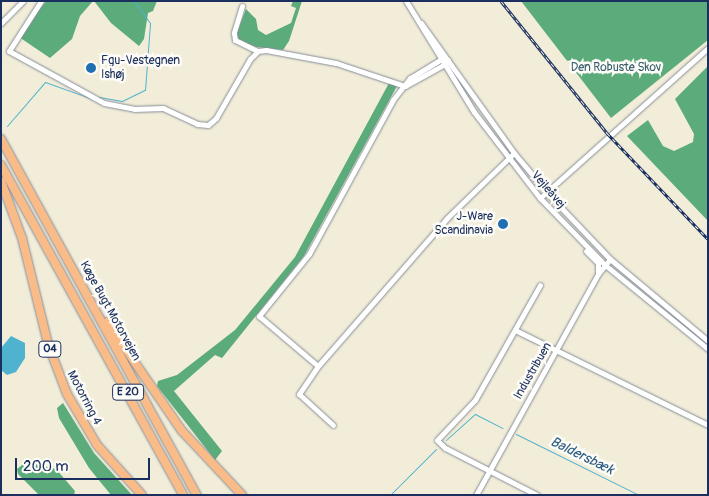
<!DOCTYPE html>
<meta charset="utf-8">
<style>
body{margin:0}
#map{position:relative;width:709px;height:496px;overflow:hidden;background:#f2edd8;font-family:Pangolin,sans-serif}
div>[style]{position:absolute}
.forest>*{inset:0;background:#5bac7a}
.water>*{inset:0;background:#4fb2ce}
.stream>*{height:1px;margin:-0.5px;padding:0 0.5px;transform-origin:0.5px;border-radius:0.5px;background:#4fb2ce}
.roads{filter:drop-shadow(0 0 1px #868e9b) drop-shadow(0 0 1px #868e9b)}
.minor>*{height:5px;margin:-2.5px;padding:0 2.5px;transform-origin:2.5px;border-radius:2.5px;background:#fff}
.highway>*{height:8px;margin:-4px;padding:0 4px;transform-origin:4px;border-radius:4px;background:#f9bc89}
.rail>*{height:3px;margin-top:-1.5px;transform-origin:0;background:repeating-linear-gradient(90deg,#fdfcf7 0 4px,#1b2f5e 0 8px);box-sizing:border-box;border-block:1px solid #1b2f5e}
.dots>*{width:14px;height:14px;translate:-50% -50%;box-sizing:border-box;border:2px solid #fdfcf7;border-radius:50%}
span{translate:-50% -50%;white-space:nowrap;text-align:center;line-height:1.15;-webkit-text-stroke:5px #fdfcf7;paint-order:stroke}
.shield-label span{padding:1px 4px;background:#fdfcf7;border:1px solid;border-radius:4px;-webkit-text-stroke-width:0}
.shield-label{font-size:11px;color:#1b2f5e;font-weight:700}
.poi-label{font-size:12px;color:#1b2f5e}
.left{translate:0 -50%;text-align:left}
.right{translate:-100% -50%;text-align:right}
.park-label{font-size:12px;color:#345d6d}
.street-label{font-size:12px;color:#1b2f5e}
.water-label{font-size:14px;color:#2d5d85;font-style:italic}
.frame{position:absolute;inset:0;border:2px solid #1b2f5e;pointer-events:none}
.scale{position:absolute;left:15px;top:458px;width:135px;height:22px;box-sizing:border-box;border:2px solid #1b2f5e;border-top:0;padding-left:6px;font-size:15px;line-height:18px;white-space:nowrap;color:#1b2f5e;-webkit-text-stroke:4px #fdfcf7;paint-order:stroke}
</style>
<div id="map">
<div class="forest">
<div style="clip-path:polygon(46px 1px,93px 1px,80px 16px,72px 39px,50px 58px,19px 37px)"></div>
<div style="clip-path:polygon(94px 1px,157px 1px,153px 11px,148px 13px,144px 39px,139px 46px,111px 23px)"></div>
<div style="clip-path:polygon(293px 1px,302px 1px,289px 41px,283px 50px,256px 47px,239px 40px,236px 35px,246px 9px,256px 19px,258px 30px,266px 35px,291px 23px,296px 8px,291px 6px)"></div>
<div style="clip-path:polygon(521px 1px,708px 1px,708px 40px,611px 118px)"></div>
<div style="clip-path:polygon(708px 66px,708px 221px,627px 136px,648px 120px,663px 146px,674px 151px,693px 142px,694px 134px,675px 99px)"></div>
<div style="clip-path:polygon(389px 83px,397px 86px,304px 256px,222px 358px,215px 355px,174px 391px,222px 451px,215px 460px,157px 386px,158px 381px,177px 375px,235px 330px,295px 257px)"></div>
<div style="clip-path:polygon(63px 403px,94px 453px,132px 495px,111px 495px,89px 468px,59px 418px,57px 408px)"></div>
<div style="clip-path:polygon(26px 462px,56px 469px,75px 491px,74px 495px,39px 495px,18px 474px,17px 469px)"></div>
</div>
<div class="water">
<div style="clip-path:polygon(11px 336px,25px 343px,25px 358px,16px 372px,7px 375px,1px 370px,1px 348px)"></div>
</div>
<div class="stream">
<div style="left:99px;top:97px;width:23px;rotate:10deg"></div>
<div style="left:122px;top:101px;width:25px;rotate:-26deg"></div>
<div style="left:145px;top:90px;width:67px;rotate:-85.7deg"></div>
<div style="left:150px;top:23px;width:27px;rotate:-126deg"></div>
<div style="left:7px;top:126px;width:58px;rotate:-49.2deg"></div>
<div style="left:45px;top:82px;width:48px;rotate:19.6deg"></div>
<div style="left:516px;top:434px;width:137px;rotate:26.4deg"></div>
<div style="left:446px;top:440px;width:39px;rotate:-42deg"></div>
<div style="left:475px;top:414px;width:31px;rotate:27deg"></div>
<div style="left:390px;top:495px;width:65px;rotate:-45deg"></div>
</div>
<div class="roads">
<div class="minor">
<div style="left:41px;top:1px;width:59px;rotate:122.6deg"></div>
<div style="left:9px;top:51px;width:108px;rotate:28.7deg"></div>
<div style="left:104px;top:103px;width:31px;rotate:11deg"></div>
<div style="left:134px;top:109px;width:29px;rotate:-2deg"></div>
<div style="left:163px;top:108px;width:38px;rotate:25deg"></div>
<div style="left:197px;top:124px;width:11px;rotate:5deg"></div>
<div style="left:208px;top:125px;width:11px;rotate:-41deg"></div>
<div style="left:216px;top:118px;width:68px;rotate:-60deg"></div>
<div style="left:250px;top:59px;width:11px;rotate:-45deg"></div>
<div style="left:258px;top:51px;width:8px;rotate:-7deg"></div>
<div style="left:266px;top:50px;width:71px;rotate:10.5deg"></div>
<div style="left:336px;top:63px;width:73px;rotate:18.4deg"></div>
<div style="left:406px;top:1px;width:130px;rotate:58.5deg"></div>
<div style="left:474px;top:112px;width:108px;rotate:52.5deg"></div>
<div style="left:540px;top:198px;width:93px;rotate:45.9deg"></div>
<div style="left:605px;top:265px;width:133px;rotate:39.2deg"></div>
<div style="left:242px;top:6px;width:28px;rotate:107deg"></div>
<div style="left:234px;top:33px;width:7px;rotate:82deg"></div>
<div style="left:235px;top:40px;width:25px;rotate:26deg"></div>
<div style="left:1px;top:23px;width:31px;rotate:-45deg"></div>
<div style="left:421px;top:23px;width:160px;rotate:54.4deg"></div>
<div style="left:514px;top:153px;width:57px;rotate:49.9deg"></div>
<div style="left:551px;top:197px;width:86px;rotate:46.4deg"></div>
<div style="left:610px;top:259px;width:128px;rotate:39.9deg"></div>
<div style="left:448px;top:60px;width:8px;rotate:180deg"></div>
<div style="left:440px;top:60px;width:35px;rotate:149deg"></div>
<div style="left:410px;top:78px;width:28px;rotate:128deg"></div>
<div style="left:393px;top:100px;width:175px;rotate:118.6deg"></div>
<div style="left:309px;top:254px;width:80px;rotate:128.9deg"></div>
<div style="left:259px;top:316px;width:77px;rotate:40.3deg"></div>
<div style="left:318px;top:366px;width:196px;rotate:-48.9deg"></div>
<div style="left:447px;top:218px;width:93px;rotate:-44.1deg"></div>
<div style="left:405px;top:86px;width:46px;rotate:-28.8deg"></div>
<div style="left:540px;top:198px;width:225px;rotate:-41.8deg"></div>
<div style="left:586px;top:251px;width:17px;rotate:45deg"></div>
<div style="left:598px;top:263px;width:9px;rotate:90deg"></div>
<div style="left:515px;top:330px;width:215px;rotate:26.2deg"></div>
<div style="left:318px;top:366px;width:34px;rotate:124deg"></div>
<div style="left:299px;top:394px;width:46px;rotate:42.4deg"></div>
<div style="left:476px;top:495px;width:252px;rotate:-61.1deg"></div>
<div style="left:598px;top:274px;width:19px;rotate:-51deg"></div>
<div style="left:537px;top:495px;width:103px;rotate:-152.9deg"></div>
<div style="left:445px;top:448px;width:11px;rotate:-135deg"></div>
<div style="left:437px;top:440px;width:55px;rotate:-46.5deg"></div>
<div style="left:475px;top:400px;width:132px;rotate:-60.5deg"></div>
</div>
<div class="highway">
<div style="left:1px;top:139px;width:406px;rotate:61.2deg"></div>
<div style="left:1px;top:165px;width:377px;rotate:61.1deg"></div>
<div style="left:1px;top:181px;width:61px;rotate:69.8deg"></div>
<div style="left:22px;top:238px;width:109px;rotate:76.2deg"></div>
<div style="left:48px;top:344px;width:53px;rotate:69.2deg"></div>
<div style="left:67px;top:394px;width:59px;rotate:59.5deg"></div>
<div style="left:97px;top:445px;width:67px;rotate:48deg"></div>
<div style="left:107px;top:322px;width:132px;rotate:55.5deg"></div>
<div style="left:182px;top:431px;width:88px;rotate:46.8deg"></div>
</div>
</div>
<div class="rail">
<div style="left:501px;top:1px;width:169px;rotate:51.2deg"></div>
<div style="left:607px;top:133px;width:146px;rotate:46.4deg"></div>
</div>
<div class="dots">
<div style="left:91px;top:68px;background:#1f6fb2"></div>
<div style="left:503px;top:224px;background:#1f6fb2"></div>
</div>
<div class="shield-label">
<span style="left:50px;top:349px">O4</span>
<span style="left:128px;top:392px">E 20</span>
</div>
<div class="poi-label">
<span class="left" style="left:101px;top:68px">Fgu-Vestegnen<br>Ishøj</span>
<span class="right" style="left:493px;top:224px">J-Ware<br>Scandinavia</span>
</div>
<div class="park-label">
<span style="left:616px;top:68px">Den Robuste Skov</span>
</div>
<div class="street-label">
<span style="left:548px;top:190px;rotate:49deg">Vejleåvej</span>
<span style="left:110px;top:311px;rotate:61deg">Køge Bugt Motorvejen</span>
<span style="left:533px;top:371px;rotate:-60deg">Industribuen</span>
<span style="left:84px;top:398px;rotate:62deg">Motorring 4</span>
</div>
<div class="water-label">
<span style="left:582px;top:456px;rotate:26deg">Baldersbæk</span>
</div>
<div class="frame"></div>
<div class="scale">200 m</div>
</div>
